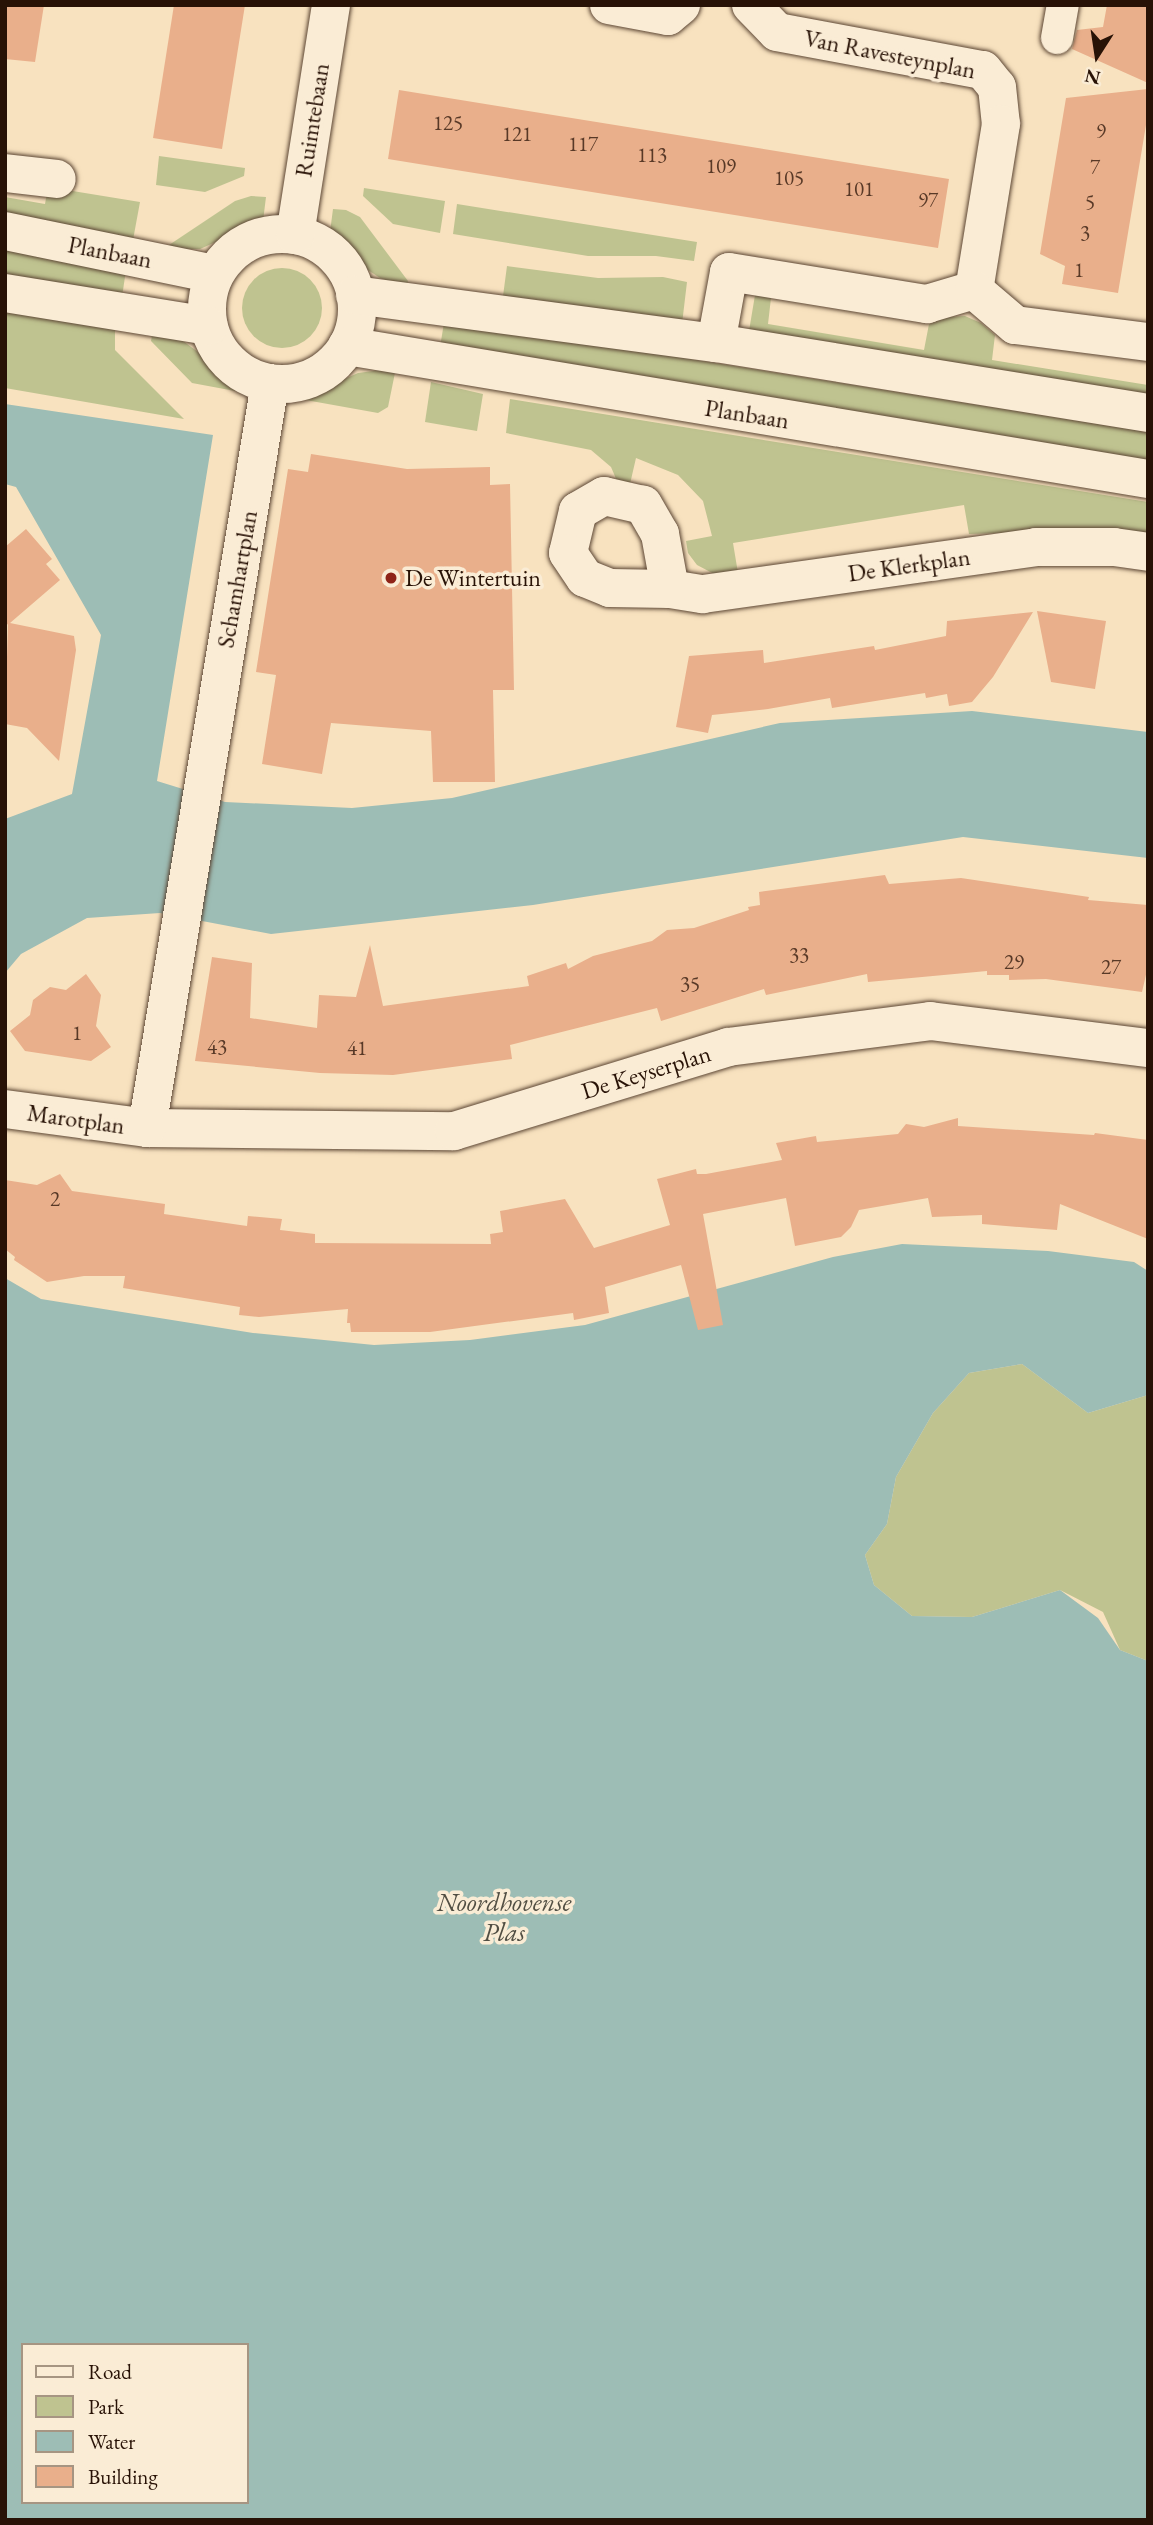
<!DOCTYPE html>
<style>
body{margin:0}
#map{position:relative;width:1153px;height:2525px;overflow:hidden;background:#f8e2bf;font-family:"EB Garamond",serif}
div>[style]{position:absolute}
.green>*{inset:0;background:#bfc390}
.round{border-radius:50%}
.water>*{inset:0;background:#9dbdb5}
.building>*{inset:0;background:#e9af8b}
.roads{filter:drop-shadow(0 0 2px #5c4634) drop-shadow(0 0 2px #5c4634)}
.pedestrian>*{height:32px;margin:-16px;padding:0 16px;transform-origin:16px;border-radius:16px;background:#faecd5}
.minor>*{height:38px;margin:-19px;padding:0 19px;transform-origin:19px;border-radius:19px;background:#faecd5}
.tertiary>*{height:38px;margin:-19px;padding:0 19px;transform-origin:19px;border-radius:19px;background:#faecd5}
.tertiary>.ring{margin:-19px;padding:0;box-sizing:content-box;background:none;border:38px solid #faecd5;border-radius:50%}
.dots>*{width:19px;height:19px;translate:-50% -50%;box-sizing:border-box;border:4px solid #faecd5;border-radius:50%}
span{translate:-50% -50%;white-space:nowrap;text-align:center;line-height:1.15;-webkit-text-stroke:7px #faecd5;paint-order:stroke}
.number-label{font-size:21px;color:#583927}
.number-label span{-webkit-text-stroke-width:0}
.street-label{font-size:24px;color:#281206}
.poi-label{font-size:24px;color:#281206}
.left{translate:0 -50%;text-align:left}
.water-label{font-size:26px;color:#514e43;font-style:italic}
.frame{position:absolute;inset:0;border:7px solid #281206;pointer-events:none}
.legend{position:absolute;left:21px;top:2343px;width:228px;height:161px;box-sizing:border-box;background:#faecd5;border:2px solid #a69582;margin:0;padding:9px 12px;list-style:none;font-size:21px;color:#281206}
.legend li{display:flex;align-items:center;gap:14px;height:35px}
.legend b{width:35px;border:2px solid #a69582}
.north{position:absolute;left:1062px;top:21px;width:70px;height:70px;-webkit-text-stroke:5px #faecd5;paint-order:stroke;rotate:192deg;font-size:19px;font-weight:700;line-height:28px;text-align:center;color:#281206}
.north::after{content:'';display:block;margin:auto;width:24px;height:32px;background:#281206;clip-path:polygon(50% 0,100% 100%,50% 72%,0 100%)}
</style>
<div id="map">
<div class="green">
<div style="clip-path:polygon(159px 156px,245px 168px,244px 176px,205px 192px,156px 185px)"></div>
<div style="clip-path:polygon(48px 187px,140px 202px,133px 240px,5px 215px,5px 197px,45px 204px)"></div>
<div style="clip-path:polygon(364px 188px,445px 201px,440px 233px,393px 224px,363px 196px)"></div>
<div style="clip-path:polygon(251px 196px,266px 197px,263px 221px,200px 249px,168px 249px,169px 245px,235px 201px)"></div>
<div style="clip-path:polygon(457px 204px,697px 242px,694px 261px,656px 256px,588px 256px,453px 234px)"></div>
<div style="clip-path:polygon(333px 209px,346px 210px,360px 217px,408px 281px,407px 288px,380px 278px,368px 270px,347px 245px,330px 232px)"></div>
<div style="clip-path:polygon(5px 246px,126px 270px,122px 297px,5px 283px)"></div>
<div style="clip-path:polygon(507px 266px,598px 278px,663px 277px,687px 282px,682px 324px,503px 296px)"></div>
<div class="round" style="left:242px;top:268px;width:80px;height:80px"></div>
<div style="clip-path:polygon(755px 295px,771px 298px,768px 324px,924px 350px,929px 324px,947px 317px,965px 316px,981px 323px,995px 335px,992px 360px,1148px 385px,1148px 399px,748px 337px)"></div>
<div style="clip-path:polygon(5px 311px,115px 328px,115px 350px,184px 419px,5px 388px)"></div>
<div style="clip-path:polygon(444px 323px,483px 326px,1148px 432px,1148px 467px,440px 347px)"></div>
<div style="clip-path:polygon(153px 330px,183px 341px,198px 352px,214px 371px,237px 388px,235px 391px,192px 383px,151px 341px)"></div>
<div style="clip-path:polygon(396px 368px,388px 407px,378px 413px,300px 399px,358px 373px)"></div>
<div style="clip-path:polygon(431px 382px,483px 394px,477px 431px,425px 422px)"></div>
<div style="clip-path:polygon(510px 399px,1148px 502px,1148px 535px,1107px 530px,969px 534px,964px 505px,733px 543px,738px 573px,718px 576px,697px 565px,688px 553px,686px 541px,712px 536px,703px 501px,678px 475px,636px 458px,630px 484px,617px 481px,611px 467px,591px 450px,506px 433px)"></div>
<div style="clip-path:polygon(1022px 1364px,1088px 1413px,1148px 1395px,1148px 1661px,1120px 1650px,1103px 1612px,1060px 1590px,972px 1617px,912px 1616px,874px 1585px,865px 1555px,887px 1524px,896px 1477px,933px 1413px,969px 1373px)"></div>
</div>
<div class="water">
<div style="clip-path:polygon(5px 404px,213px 435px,157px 781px,225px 802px,352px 808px,452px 798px,780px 723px,972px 711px,1148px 732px,1148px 858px,963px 837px,533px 905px,271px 934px,160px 913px,87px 918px,21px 954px,5px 973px,5px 819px,72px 794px,101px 635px,16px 487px,5px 484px)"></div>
<div style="clip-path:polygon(evenodd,902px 1244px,1048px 1251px,1134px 1262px,1148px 1271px,1148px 1395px,1088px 1413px,1022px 1364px,969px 1373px,933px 1413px,896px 1477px,887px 1524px,865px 1555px,874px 1585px,912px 1616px,972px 1617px,1060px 1590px,1098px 1618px,1120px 1650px,1148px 1661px,1148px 2520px,5px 2520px,5px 1278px,41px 1299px,253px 1333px,374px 1345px,470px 1340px,585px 1325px,833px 1257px,902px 1244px,23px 2345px,247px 2345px,247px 2502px,23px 2502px,23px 2345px)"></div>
</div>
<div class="building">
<div style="clip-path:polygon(5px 5px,44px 5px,35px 62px,5px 59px)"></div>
<div style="clip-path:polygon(174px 5px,245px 5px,222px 149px,153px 138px)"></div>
<div style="clip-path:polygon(1107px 5px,1148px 5px,1148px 83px,1072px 49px,1077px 30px,1103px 27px)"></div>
<div style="clip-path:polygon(1148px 89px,1148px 113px,1118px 293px,1062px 284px,1065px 266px,1040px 254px,1066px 98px)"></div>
<div style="clip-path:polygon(399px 90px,949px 179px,938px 248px,388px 159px)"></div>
<div style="clip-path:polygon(311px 454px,407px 469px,490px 467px,490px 485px,510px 484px,514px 690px,493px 690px,495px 782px,433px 782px,431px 731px,331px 723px,322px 774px,262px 764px,276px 675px,256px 672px,288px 469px,308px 472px)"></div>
<div style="clip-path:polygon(26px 529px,52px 559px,46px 564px,60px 580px,10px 623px,74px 636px,76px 650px,59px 761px,27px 728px,5px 724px,8px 624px,5px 626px,5px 547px)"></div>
<div style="clip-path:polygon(1037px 611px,1106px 621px,1095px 689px,1051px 682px)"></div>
<div style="clip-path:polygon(1033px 612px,993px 677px,972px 702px,949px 706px,947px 694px,926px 698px,925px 693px,832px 708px,830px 698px,768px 709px,712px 715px,708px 733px,676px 727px,689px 656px,763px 650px,764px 663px,874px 646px,875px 650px,946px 636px,947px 621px)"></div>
<div style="clip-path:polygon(885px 875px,889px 884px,961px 878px,1089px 897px,1088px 900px,1148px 905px,1148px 966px,1142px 992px,1046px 979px,1009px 980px,1009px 975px,987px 975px,987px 971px,868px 982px,867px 974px,766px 995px,764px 989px,661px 1021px,657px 1008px,510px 1045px,512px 1059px,393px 1075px,320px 1073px,195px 1061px,212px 957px,252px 963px,250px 1018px,317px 1028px,319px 995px,356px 997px,370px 945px,383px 1006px,529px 986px,527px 976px,566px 963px,568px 969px,593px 956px,652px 941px,667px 930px,694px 928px,749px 910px,748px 907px,760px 905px,759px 892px)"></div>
<div style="clip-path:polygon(86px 974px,101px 995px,96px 1026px,111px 1047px,91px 1061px,25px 1051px,10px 1031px,30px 1015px,33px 1000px,50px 987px,66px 990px)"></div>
<div style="clip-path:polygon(958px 1118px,958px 1126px,1094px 1135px,1095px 1133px,1148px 1140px,1148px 1239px,1060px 1204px,1057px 1230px,982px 1224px,982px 1215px,932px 1217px,928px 1198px,859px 1210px,851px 1227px,841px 1237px,795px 1246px,786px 1198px,703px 1214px,723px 1325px,698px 1330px,681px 1265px,605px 1287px,609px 1313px,574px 1320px,573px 1313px,430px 1332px,351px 1332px,350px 1323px,347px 1323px,348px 1309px,259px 1317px,239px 1315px,240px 1307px,123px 1288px,125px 1276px,84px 1276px,47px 1282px,14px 1260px,15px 1257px,5px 1249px,5px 1180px,37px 1185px,60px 1174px,72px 1191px,165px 1204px,164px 1214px,247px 1226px,248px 1216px,282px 1219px,280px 1230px,315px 1234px,315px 1243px,491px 1244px,490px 1234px,503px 1232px,500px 1211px,565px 1199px,594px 1248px,670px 1225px,657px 1179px,696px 1169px,697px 1174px,706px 1174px,782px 1160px,776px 1143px,816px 1136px,817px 1142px,898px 1134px,906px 1124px,924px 1127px)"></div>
</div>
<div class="roads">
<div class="pedestrian">
<div style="left:1057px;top:38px;width:34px;rotate:-80deg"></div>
</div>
<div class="minor">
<div style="left:609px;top:5px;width:60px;rotate:10.6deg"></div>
<div style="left:668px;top:16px;width:17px;rotate:-40deg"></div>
<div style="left:751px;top:5px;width:37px;rotate:46deg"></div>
<div style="left:777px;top:32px;width:209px;rotate:10.5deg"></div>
<div style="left:983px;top:70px;width:22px;rotate:51deg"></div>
<div style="left:997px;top:87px;width:37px;rotate:84deg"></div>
<div style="left:1001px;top:124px;width:168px;rotate:99.2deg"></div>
<div style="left:5px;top:173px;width:52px;rotate:6.6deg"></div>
<div style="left:716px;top:343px;width:72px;rotate:-79.6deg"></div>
<div style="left:729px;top:272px;width:201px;rotate:9.2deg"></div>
<div style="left:927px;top:304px;width:49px;rotate:-16.6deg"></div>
<div style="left:974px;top:290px;width:54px;rotate:40.5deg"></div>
<div style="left:1015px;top:325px;width:134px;rotate:7.3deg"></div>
<div style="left:670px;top:589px;width:56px;rotate:-100.3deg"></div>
<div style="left:660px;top:534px;width:34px;rotate:-120deg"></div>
<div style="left:643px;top:505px;width:40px;rotate:-167deg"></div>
<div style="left:604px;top:496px;width:30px;rotate:150deg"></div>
<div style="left:578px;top:511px;width:43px;rotate:103.4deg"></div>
<div style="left:568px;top:553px;width:30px;rotate:56deg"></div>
<div style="left:585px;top:578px;width:27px;rotate:22deg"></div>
<div style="left:610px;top:588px;width:60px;rotate:1deg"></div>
<div style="left:670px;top:589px;width:33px;rotate:9deg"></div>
<div style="left:703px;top:594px;width:336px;rotate:-8deg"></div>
<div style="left:1036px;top:547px;width:78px"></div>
<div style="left:1114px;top:547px;width:34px;rotate:8deg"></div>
<div style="left:5px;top:1109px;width:143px;rotate:7.6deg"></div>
<div style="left:147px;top:1128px;width:307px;rotate:0.6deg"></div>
<div style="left:454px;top:1131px;width:287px;rotate:-17deg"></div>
<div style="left:728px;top:1047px;width:204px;rotate:-7.3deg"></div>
<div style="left:930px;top:1021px;width:220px;rotate:7.1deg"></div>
<div style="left:147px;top:1128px;width:755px;rotate:-80.62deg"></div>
</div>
<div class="tertiary">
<div style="left:5px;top:231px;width:214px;rotate:11.6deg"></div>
<div class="ring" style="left:207px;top:234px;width:112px;height:112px"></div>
<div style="left:295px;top:235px;width:233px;rotate:-81.1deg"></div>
<div style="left:5px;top:293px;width:206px;rotate:9.2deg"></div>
<div style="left:355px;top:295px;width:364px;rotate:7.6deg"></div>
<div style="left:716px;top:343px;width:438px;rotate:9.2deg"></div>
<div style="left:347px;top:346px;width:812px;rotate:9.43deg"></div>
</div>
</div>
<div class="dots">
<div style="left:391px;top:578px;background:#8f2418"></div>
</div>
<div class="number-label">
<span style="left:448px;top:123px">125</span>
<span style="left:1101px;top:131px">9</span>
<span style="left:517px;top:134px">121</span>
<span style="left:583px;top:144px">117</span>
<span style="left:652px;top:155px">113</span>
<span style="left:721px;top:166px">109</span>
<span style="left:1095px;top:167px">7</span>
<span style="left:789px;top:178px">105</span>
<span style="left:859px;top:189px">101</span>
<span style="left:928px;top:200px">97</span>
<span style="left:1090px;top:202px">5</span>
<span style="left:1085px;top:233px">3</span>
<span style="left:1079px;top:270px">1</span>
<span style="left:799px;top:955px">33</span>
<span style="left:1014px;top:962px">29</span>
<span style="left:1111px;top:967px">27</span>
<span style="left:690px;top:984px">35</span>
<span style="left:77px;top:1033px">1</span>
<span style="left:217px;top:1047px">43</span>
<span style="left:357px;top:1048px">41</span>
<span style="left:55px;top:1199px">2</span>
</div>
<div class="street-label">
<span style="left:890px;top:54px;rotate:11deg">Van Ravesteynplan</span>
<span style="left:312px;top:120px;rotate:-81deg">Ruimtebaan</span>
<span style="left:110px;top:252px;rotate:11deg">Planbaan</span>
<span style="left:747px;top:414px;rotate:9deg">Planbaan</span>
<span style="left:909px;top:565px;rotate:-8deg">De Klerkplan</span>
<span style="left:237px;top:579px;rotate:-80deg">Schamhartplan</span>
<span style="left:646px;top:1072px;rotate:-17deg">De Keyserplan</span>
<span style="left:76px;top:1119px;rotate:8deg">Marotplan</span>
</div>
<div class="poi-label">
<span class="left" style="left:405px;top:578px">De Wintertuin</span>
</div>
<div class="water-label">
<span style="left:504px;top:1918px">Noordhovense<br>Plas</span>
</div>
<div class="frame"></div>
<ul class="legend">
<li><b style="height:9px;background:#faecd5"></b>Road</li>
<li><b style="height:19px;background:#bfc390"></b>Park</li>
<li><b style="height:19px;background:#9dbdb5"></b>Water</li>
<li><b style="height:19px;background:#e9af8b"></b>Building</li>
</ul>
<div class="north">N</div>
</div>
